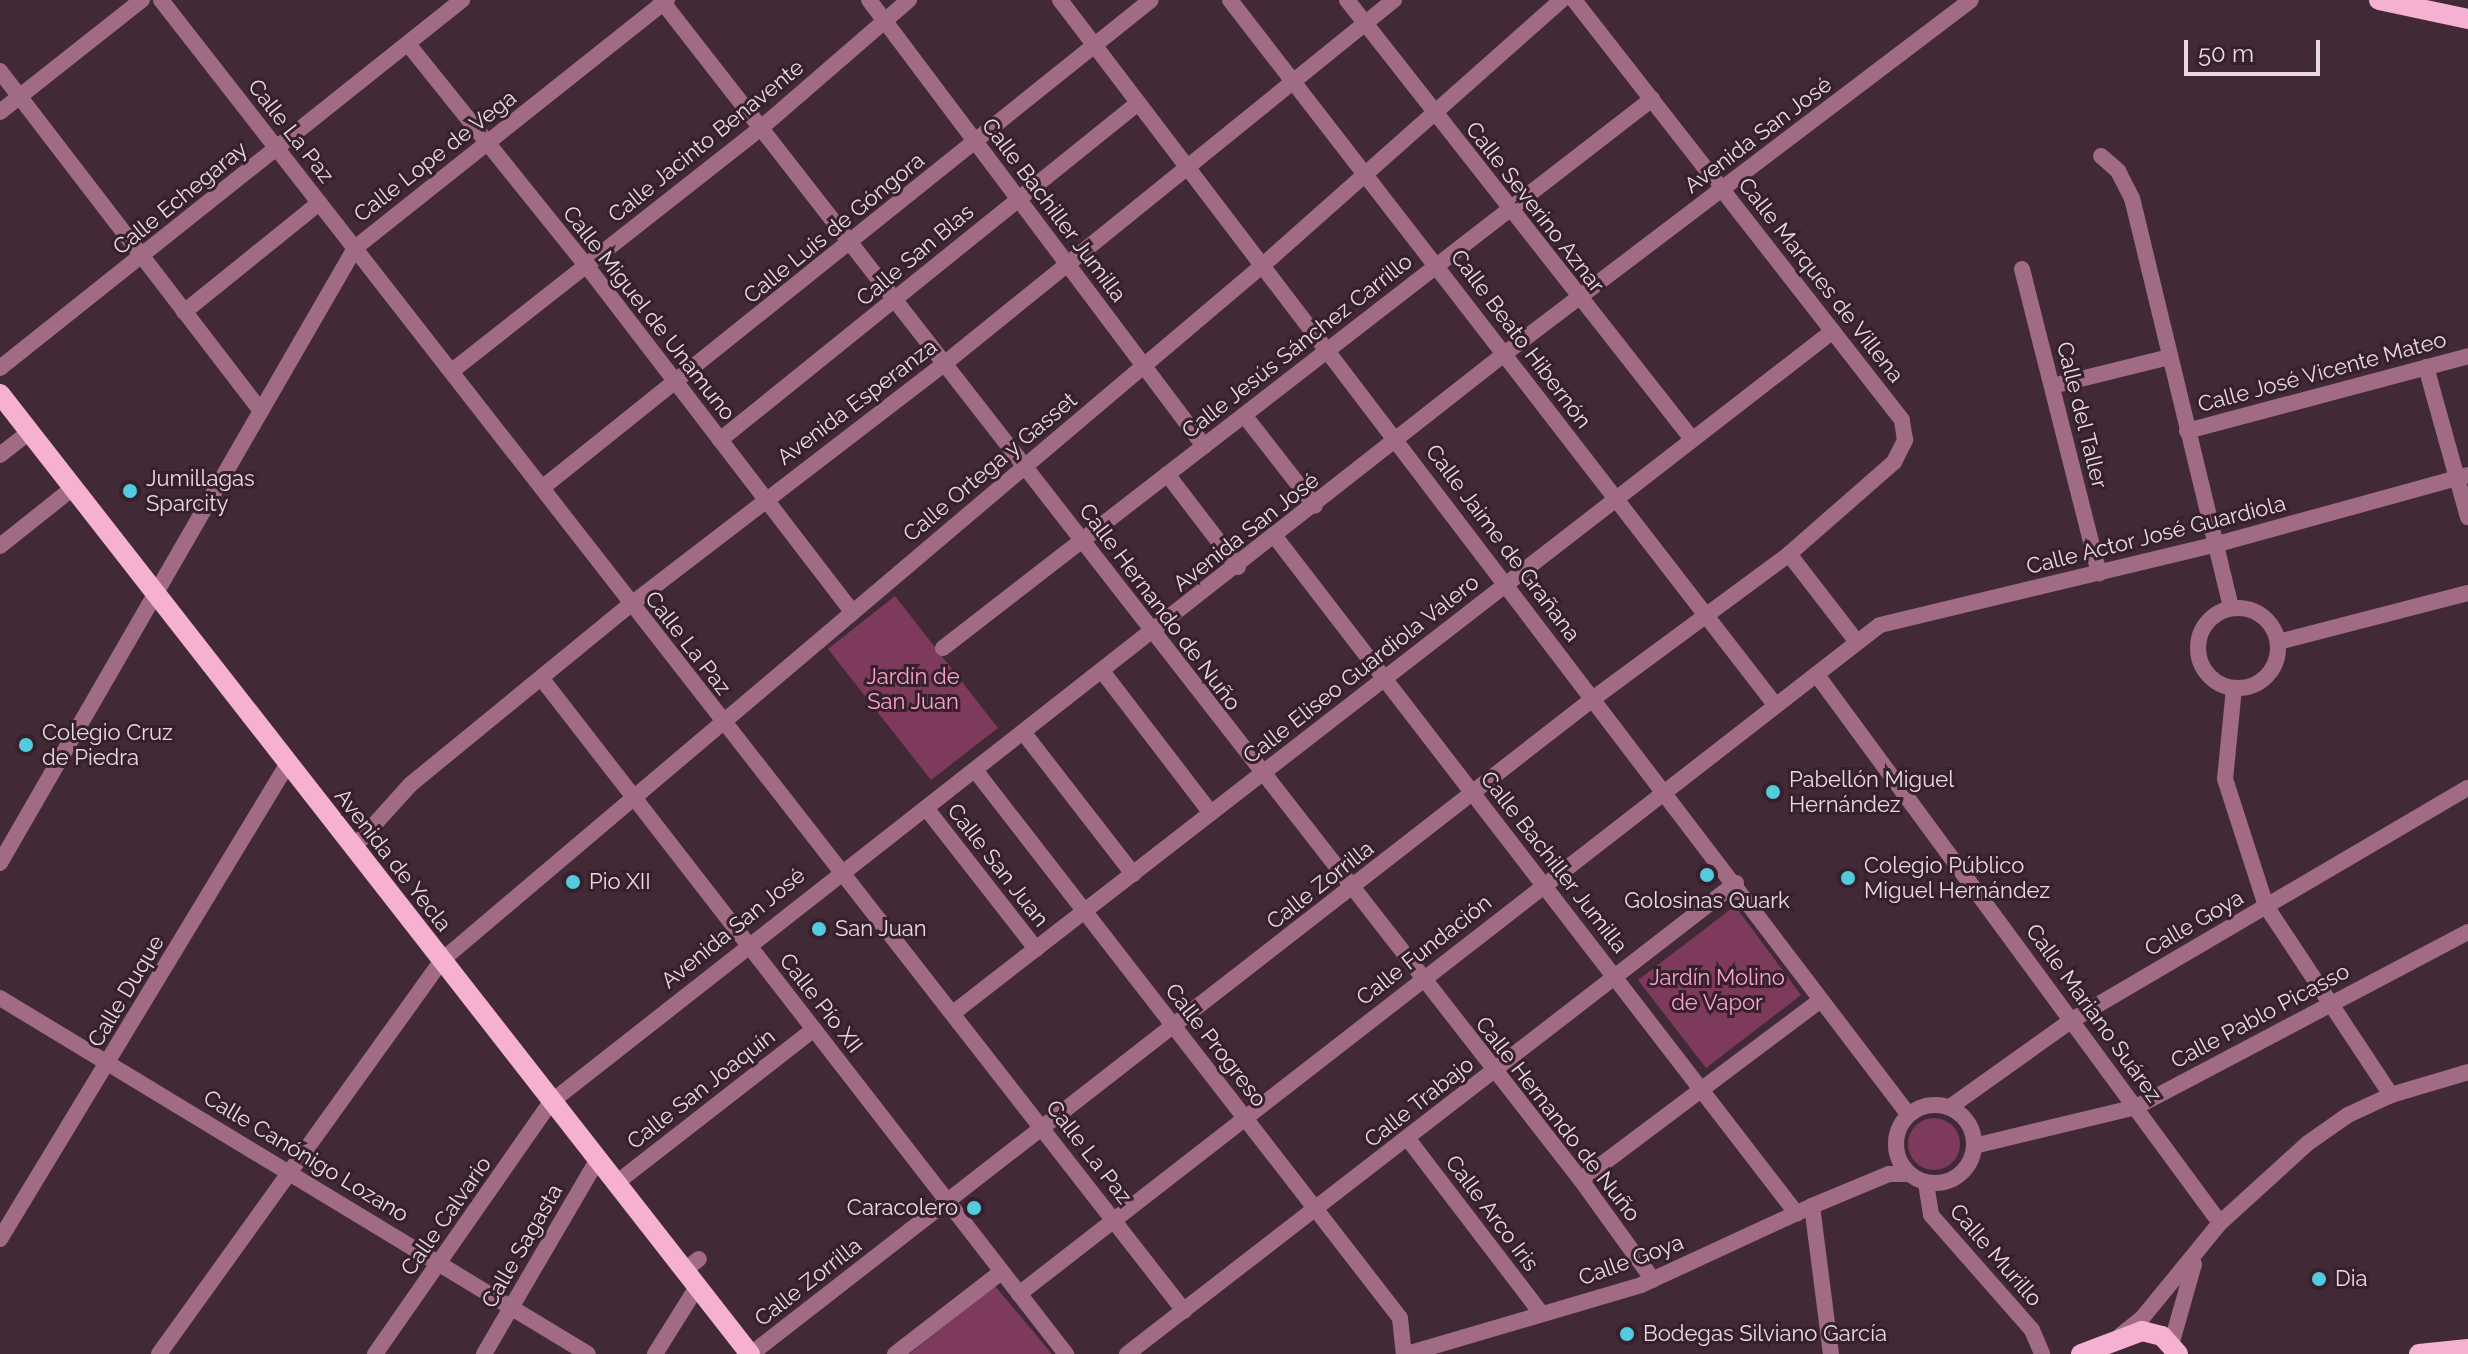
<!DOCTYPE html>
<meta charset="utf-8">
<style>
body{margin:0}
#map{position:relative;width:2468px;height:1354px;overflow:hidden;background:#412a35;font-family:Raleway,sans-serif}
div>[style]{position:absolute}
.green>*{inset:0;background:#7d3a5d}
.round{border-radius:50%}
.street>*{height:16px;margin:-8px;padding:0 8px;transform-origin:8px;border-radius:8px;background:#a16a85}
.street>.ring{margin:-8px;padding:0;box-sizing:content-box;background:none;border:16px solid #a16a85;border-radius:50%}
.primary>*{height:20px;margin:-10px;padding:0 10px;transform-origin:10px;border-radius:10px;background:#f6b1d2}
.dots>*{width:22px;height:22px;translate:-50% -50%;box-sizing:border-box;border:4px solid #36202b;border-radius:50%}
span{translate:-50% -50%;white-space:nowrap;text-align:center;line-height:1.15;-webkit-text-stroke:6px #36202b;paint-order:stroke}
.street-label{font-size:22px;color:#e9dae1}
.poi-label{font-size:22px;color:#e9dae1}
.left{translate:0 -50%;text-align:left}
.right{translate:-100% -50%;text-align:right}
.park-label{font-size:22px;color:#fba2ce}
.scale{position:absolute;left:2184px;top:40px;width:136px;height:36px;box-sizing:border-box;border:4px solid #e9dae1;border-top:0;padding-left:10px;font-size:24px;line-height:28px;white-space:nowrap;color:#e9dae1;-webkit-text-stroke:6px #36202b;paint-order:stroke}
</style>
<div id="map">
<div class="green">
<div style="clip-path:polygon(895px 596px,998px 728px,931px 780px,828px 649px)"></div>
<div style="clip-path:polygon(1735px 906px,1801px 995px,1706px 1068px,1638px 980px)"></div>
<div class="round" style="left:1908px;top:1118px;width:52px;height:52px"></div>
<div style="clip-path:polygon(995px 1286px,1052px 1354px,909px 1354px)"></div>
</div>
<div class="street">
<div style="left:161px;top:0;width:1663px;rotate:52.03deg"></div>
<div style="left:661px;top:0;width:1496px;rotate:52.06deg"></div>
<div style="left:1581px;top:1180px;width:123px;rotate:54.2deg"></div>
<div style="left:869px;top:0;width:558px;rotate:53.09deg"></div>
<div style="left:1060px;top:0;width:1400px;rotate:52.72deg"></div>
<div style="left:1230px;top:0;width:892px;rotate:52.28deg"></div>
<div style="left:1347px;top:0;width:558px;rotate:51.84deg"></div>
<div style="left:408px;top:44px;width:284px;rotate:51.2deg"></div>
<div style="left:586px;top:265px;width:437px;rotate:52.5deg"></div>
<div style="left:0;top:71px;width:425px;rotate:52.5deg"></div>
<div style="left:0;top:112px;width:181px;rotate:-38.3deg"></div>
<div style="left:2101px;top:156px;width:23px;rotate:41deg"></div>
<div style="left:2118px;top:171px;width:30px;rotate:63deg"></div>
<div style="left:2132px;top:198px;width:422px;rotate:76.4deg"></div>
<div style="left:2022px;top:269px;width:314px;rotate:75.8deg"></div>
<div style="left:184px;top:312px;width:174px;rotate:-38.9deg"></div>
<div style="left:2426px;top:367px;width:156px;rotate:74.4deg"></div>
<div style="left:0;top:368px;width:591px;rotate:-38.54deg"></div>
<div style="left:452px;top:371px;width:393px;rotate:-38.2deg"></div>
<div style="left:761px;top:128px;width:196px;rotate:-40.9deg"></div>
<div style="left:2052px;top:386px;width:121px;rotate:-13.9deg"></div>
<div style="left:1244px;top:415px;width:115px;rotate:52deg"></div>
<div style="left:2187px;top:431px;width:291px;rotate:-14.9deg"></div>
<div style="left:720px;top:440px;width:537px;rotate:-38.88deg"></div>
<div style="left:0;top:455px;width:37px;rotate:-38deg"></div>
<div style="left:1167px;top:474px;width:117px;rotate:52.6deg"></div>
<div style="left:542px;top:488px;width:780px;rotate:-38.71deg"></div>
<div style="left:1276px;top:538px;width:853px;rotate:52.38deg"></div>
<div style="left:0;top:546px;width:93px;rotate:-38.5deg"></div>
<div style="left:1789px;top:554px;width:111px;rotate:52.3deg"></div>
<div class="ring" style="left:2198px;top:608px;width:64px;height:64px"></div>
<div style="left:2278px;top:642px;width:196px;rotate:-14.5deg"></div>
<div style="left:943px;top:648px;width:897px;rotate:-37.75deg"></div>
<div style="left:1102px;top:671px;width:179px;rotate:52.5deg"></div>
<div style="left:1817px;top:675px;width:680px;rotate:53.67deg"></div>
<div style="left:542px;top:679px;width:855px;rotate:52.18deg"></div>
<div style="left:2234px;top:688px;width:91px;rotate:95.6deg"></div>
<div style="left:2225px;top:779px;width:133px;rotate:72.1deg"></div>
<div style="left:2266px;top:906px;width:227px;rotate:56.5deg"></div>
<div style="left:1023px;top:732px;width:180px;rotate:52.2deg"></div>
<div style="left:975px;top:770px;width:693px;rotate:52.2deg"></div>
<div style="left:1400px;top:1318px;width:36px;rotate:84deg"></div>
<div style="left:926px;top:808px;width:179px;rotate:52deg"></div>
<div style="left:354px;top:847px;width:85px;rotate:-47.9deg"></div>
<div style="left:411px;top:784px;width:283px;rotate:-39.3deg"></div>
<div style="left:630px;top:605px;width:396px;rotate:-37.5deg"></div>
<div style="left:944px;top:364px;width:579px;rotate:-38.97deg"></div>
<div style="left:0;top:863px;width:710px;rotate:-60deg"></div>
<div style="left:355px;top:248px;width:399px;rotate:-38.5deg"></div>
<div style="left:0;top:998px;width:687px;rotate:31.19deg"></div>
<div style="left:953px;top:1013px;width:1113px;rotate:-37.78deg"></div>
<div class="ring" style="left:1896px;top:1105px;width:62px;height:62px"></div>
<div style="left:1950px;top:1107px;width:150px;rotate:-35.5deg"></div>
<div style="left:2072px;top:1020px;width:459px;rotate:-30.4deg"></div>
<div style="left:1408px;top:1139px;width:220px;rotate:52.6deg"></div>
<div style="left:1974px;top:1146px;width:167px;rotate:-13.5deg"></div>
<div style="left:2136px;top:1107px;width:375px;rotate:-27.8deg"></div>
<div style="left:1581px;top:1180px;width:300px;rotate:-36.9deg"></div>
<div style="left:1926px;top:1183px;width:32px;rotate:81deg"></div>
<div style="left:1931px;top:1215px;width:153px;rotate:48.7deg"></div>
<div style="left:2032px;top:1330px;width:26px;rotate:67deg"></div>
<div style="left:615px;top:1184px;width:252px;rotate:-37.9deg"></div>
<div style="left:1812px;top:1206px;width:149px;rotate:82.7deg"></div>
<div style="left:0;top:1239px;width:554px;rotate:-58.81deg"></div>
<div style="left:684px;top:1271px;width:19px;rotate:-39deg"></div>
<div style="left:1019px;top:1294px;width:1090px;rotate:-37.85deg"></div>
<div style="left:1880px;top:625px;width:343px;rotate:-13.5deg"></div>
<div style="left:2214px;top:545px;width:263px;rotate:-15.4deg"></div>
<div style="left:2121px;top:1335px;width:28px;rotate:-39deg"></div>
<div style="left:2143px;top:1317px;width:122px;rotate:-50.7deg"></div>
<div style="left:2220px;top:1223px;width:119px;rotate:-42.3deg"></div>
<div style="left:2308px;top:1143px;width:49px;rotate:-35deg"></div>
<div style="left:2348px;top:1115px;width:47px;rotate:-24.9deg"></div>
<div style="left:2391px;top:1095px;width:80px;rotate:-16.6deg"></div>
<div style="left:2171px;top:1345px;width:84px;rotate:-74.1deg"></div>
<div style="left:159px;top:1354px;width:484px;rotate:-54.3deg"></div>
<div style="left:441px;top:961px;width:1077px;rotate:-40.26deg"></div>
<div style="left:1263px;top:265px;width:400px;rotate:-41.6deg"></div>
<div style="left:375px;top:1354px;width:307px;rotate:-55.1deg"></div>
<div style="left:551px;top:1102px;width:1210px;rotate:-38.12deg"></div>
<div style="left:1503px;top:355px;width:587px;rotate:-37.18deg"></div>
<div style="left:484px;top:1354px;width:224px;rotate:-59.7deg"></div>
<div style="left:655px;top:1354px;width:79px;rotate:-57.9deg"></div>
<div style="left:751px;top:1354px;width:1068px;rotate:-37.89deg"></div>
<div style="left:1594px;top:698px;width:242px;rotate:-36.4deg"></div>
<div style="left:1789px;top:554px;width:140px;rotate:-41.2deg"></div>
<div style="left:1894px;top:462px;width:25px;rotate:-63deg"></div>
<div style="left:1905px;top:440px;width:20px;rotate:-99deg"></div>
<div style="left:1902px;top:420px;width:533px;rotate:-127.99deg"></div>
<div style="left:895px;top:1354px;width:134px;rotate:-37.7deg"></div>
<div style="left:1127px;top:1354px;width:770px;rotate:-37.72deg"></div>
<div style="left:1407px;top:1354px;width:244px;rotate:-16.4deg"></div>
<div style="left:1641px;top:1285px;width:188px;rotate:-24.8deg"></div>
<div style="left:1812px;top:1206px;width:83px;rotate:-22.6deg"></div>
<div style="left:1889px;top:1174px;width:19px"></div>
</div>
<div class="primary">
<div style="left:2379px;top:0;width:91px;rotate:12.1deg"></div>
<div style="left:0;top:394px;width:1218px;rotate:52deg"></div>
<div style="left:2081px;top:1354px;width:65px;rotate:-20.7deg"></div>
<div style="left:2142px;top:1331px;width:21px;rotate:14deg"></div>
<div style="left:2162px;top:1336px;width:24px;rotate:48deg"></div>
<div style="left:2419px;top:1354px;width:49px;rotate:-5.8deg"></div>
</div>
<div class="dots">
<div style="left:130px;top:491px;background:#54cadd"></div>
<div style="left:26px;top:745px;background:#54cadd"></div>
<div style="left:1773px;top:792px;background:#54cadd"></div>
<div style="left:1707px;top:875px;background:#54cadd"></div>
<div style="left:1848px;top:878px;background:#54cadd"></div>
<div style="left:573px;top:882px;background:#54cadd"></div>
<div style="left:819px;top:929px;background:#54cadd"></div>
<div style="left:974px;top:1208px;background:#54cadd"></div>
<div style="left:2319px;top:1279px;background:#54cadd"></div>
<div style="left:1627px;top:1334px;background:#54cadd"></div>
</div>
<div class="street-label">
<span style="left:291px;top:131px;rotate:52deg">Calle La Paz</span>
<span style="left:1758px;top:135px;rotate:-37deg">Avenida San José</span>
<span style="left:706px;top:141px;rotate:-39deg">Calle Jacinto Benavente</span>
<span style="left:435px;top:156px;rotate:-38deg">Calle Lope de Vega</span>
<span style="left:180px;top:198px;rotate:-39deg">Calle Echegaray</span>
<span style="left:1535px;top:207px;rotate:52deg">Calle Severino Aznar</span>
<span style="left:1054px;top:210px;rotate:53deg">Calle Bachiller Jumilla</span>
<span style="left:834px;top:228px;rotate:-39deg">Calle Luis de Góngora</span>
<span style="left:915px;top:255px;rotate:-40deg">Calle San Blas</span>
<span style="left:1821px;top:280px;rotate:52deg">Calle Marques de Villena</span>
<span style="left:649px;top:313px;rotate:52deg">Calle Miguel de Unamuno</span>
<span style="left:1521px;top:339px;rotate:53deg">Calle Beato Hibernón</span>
<span style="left:1297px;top:346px;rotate:-38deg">Calle Jesús Sánchez Carrillo</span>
<span style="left:2322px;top:372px;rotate:-15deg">Calle José Vicente Mateo</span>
<span style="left:857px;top:402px;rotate:-37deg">Avenida Esperanza</span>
<span style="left:2082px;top:415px;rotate:76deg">Calle del Taller</span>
<span style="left:990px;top:467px;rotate:-40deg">Calle Ortega y Gasset</span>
<span style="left:1246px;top:532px;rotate:-38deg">Avenida San José</span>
<span style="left:2156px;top:535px;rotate:-14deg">Calle Actor José Guardiola</span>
<span style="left:1503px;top:543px;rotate:53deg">Calle Jaime de Grañana</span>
<span style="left:1160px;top:607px;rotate:53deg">Calle Hernando de Nuño</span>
<span style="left:688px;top:643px;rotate:52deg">Calle La Paz</span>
<span style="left:1361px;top:669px;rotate:-38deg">Calle Eliseo Guardiola Valero</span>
<span style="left:393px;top:860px;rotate:52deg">Avenida de Yecla</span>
<span style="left:1554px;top:862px;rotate:52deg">Calle Bachiller Jumilla</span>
<span style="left:998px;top:865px;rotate:52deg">Calle San Juan</span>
<span style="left:1320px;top:885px;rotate:-38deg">Calle Zorrilla</span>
<span style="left:2194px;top:923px;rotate:-30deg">Calle Goya</span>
<span style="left:733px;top:928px;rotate:-39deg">Avenida San José</span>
<span style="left:1424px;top:950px;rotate:-38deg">Calle Fundación</span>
<span style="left:126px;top:991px;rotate:-59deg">Calle Duque</span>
<span style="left:821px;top:1003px;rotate:52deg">Calle Pío XII</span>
<span style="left:2094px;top:1013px;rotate:54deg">Calle Mariano Suárez</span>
<span style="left:2260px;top:1016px;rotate:-28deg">Calle Pablo Picasso</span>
<span style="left:1216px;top:1045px;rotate:52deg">Calle Progreso</span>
<span style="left:701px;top:1089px;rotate:-38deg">Calle San Joaquín</span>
<span style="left:1419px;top:1102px;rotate:-38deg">Calle Trabajo</span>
<span style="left:1558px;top:1119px;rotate:52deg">Calle Hernando de Nuño</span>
<span style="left:1089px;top:1152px;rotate:52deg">Calle La Paz</span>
<span style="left:306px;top:1156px;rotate:31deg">Calle Canónigo Lozano</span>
<span style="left:1492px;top:1213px;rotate:53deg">Calle Arco Iris</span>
<span style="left:446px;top:1216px;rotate:-55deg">Calle Calvario</span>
<span style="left:522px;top:1246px;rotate:-60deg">Calle Sagasta</span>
<span style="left:1996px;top:1255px;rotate:49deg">Calle Murillo</span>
<span style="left:1631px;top:1260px;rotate:-20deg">Calle Goya</span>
<span style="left:808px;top:1282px;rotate:-38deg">Calle Zorrilla</span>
</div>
<div class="poi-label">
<span class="left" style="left:146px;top:491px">Jumillagas<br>Sparcity</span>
<span class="left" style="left:42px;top:745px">Colegio Cruz<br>de Piedra</span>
<span class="left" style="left:1789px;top:792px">Pabellón Miguel<br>Hernández</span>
<span class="left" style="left:1864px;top:878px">Colegio Público<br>Miguel Hernández</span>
<span class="left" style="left:589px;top:882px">Pio XII</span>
<span style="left:1707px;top:901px">Golosinas Quark</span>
<span class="left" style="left:835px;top:929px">San Juan</span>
<span class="right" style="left:958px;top:1208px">Caracolero</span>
<span class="left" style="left:2335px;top:1279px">Dia</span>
<span class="left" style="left:1643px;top:1334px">Bodegas Silviano García</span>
</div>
<div class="park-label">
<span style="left:913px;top:689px">Jardín de<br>San Juan</span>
<span style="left:1717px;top:990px">Jardín Molino<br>de Vapor</span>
</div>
<div class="scale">50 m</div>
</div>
